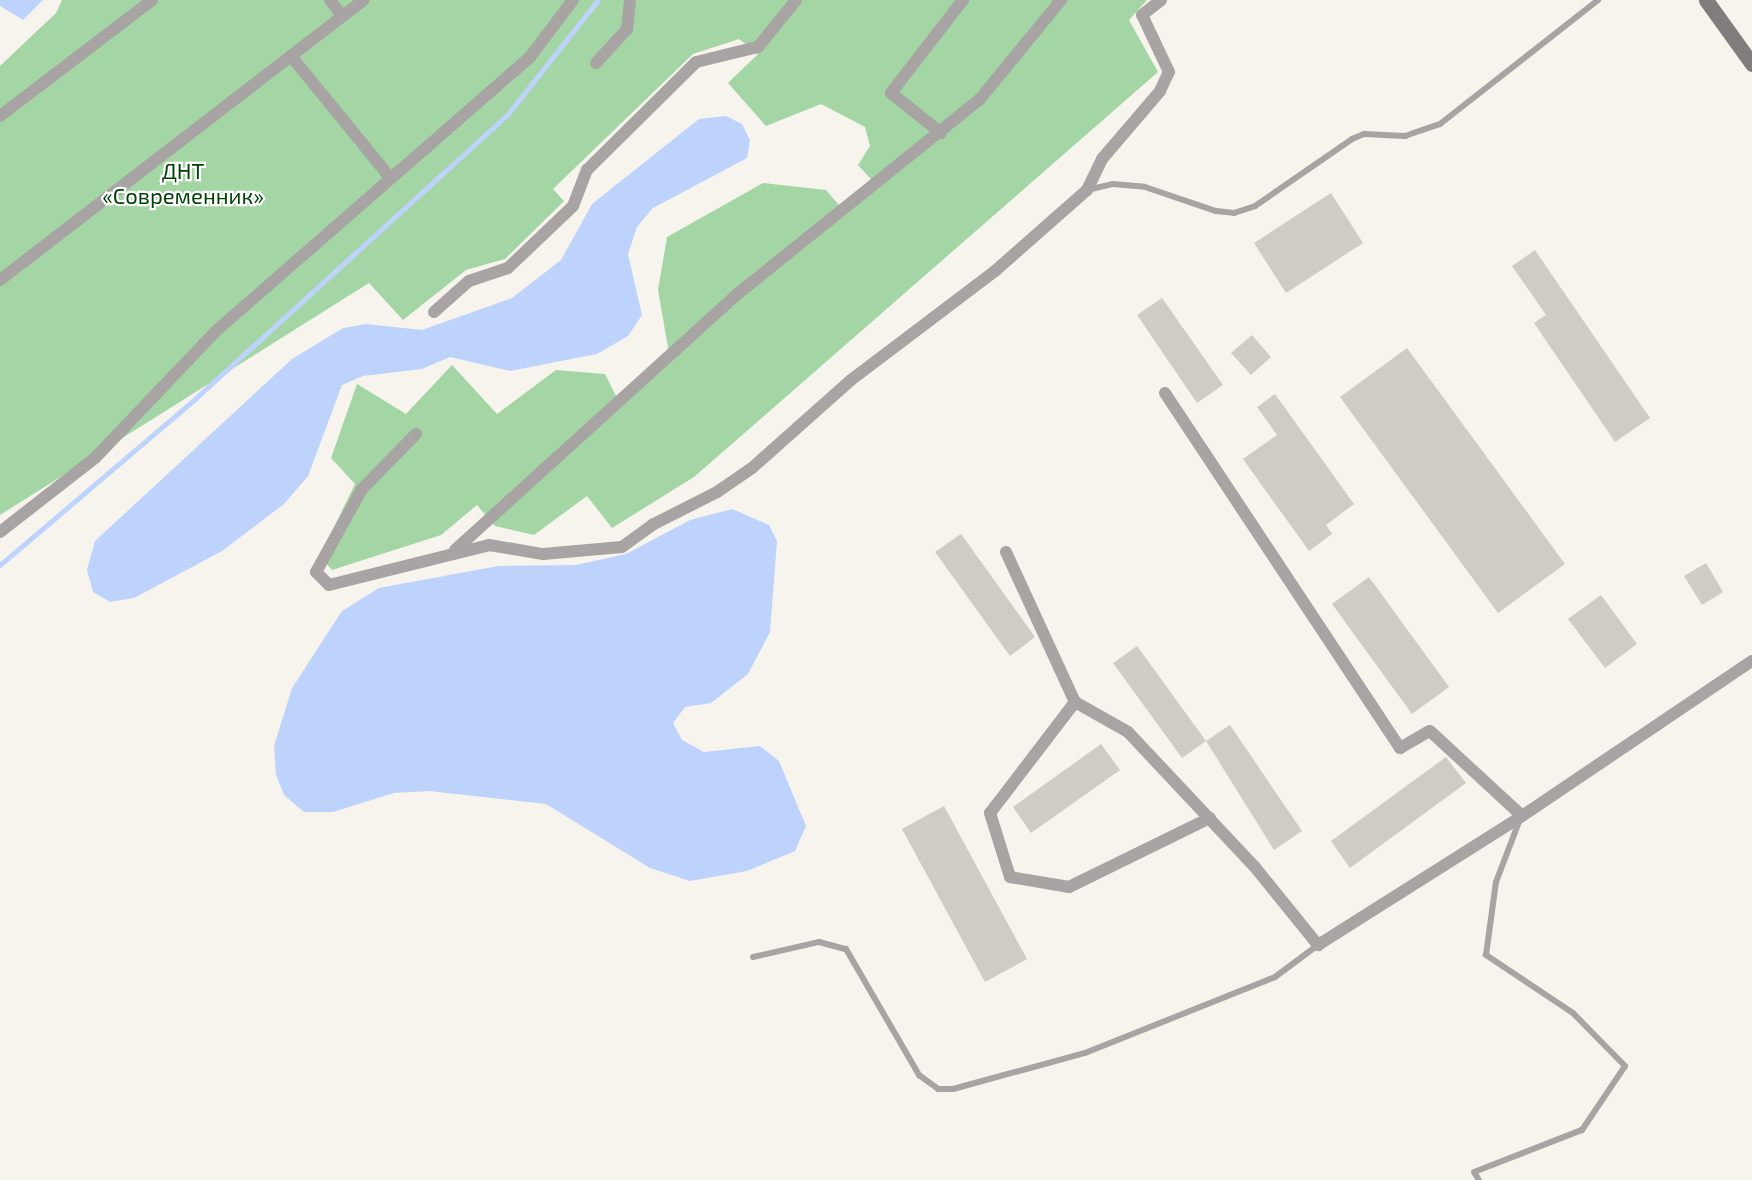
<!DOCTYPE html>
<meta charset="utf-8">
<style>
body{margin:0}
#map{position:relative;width:1752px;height:1180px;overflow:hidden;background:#f7f4ee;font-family:"Exo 2",sans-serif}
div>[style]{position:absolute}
.green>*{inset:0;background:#a4d5a4}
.water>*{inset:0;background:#bed3fc}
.stream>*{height:4.5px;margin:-2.25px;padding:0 2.25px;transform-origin:2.25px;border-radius:2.25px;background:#bed3fc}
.building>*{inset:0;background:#cfcbc5}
.lane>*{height:6px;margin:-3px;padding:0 3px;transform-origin:3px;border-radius:3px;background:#a7a4a3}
.street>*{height:12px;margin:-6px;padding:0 6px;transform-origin:6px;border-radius:6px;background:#a7a4a3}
.secondary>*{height:15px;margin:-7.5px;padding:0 7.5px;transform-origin:7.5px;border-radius:7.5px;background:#827d7c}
span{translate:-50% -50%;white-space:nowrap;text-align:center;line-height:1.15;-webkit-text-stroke:4.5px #fff;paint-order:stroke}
.park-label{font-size:22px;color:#004108}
</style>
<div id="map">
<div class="green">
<div style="clip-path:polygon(62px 0,1147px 0,1129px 20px,1158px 72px,694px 477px,612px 528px,587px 496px,534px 535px,495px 526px,477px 505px,441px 535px,332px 570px,320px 556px,355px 484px,331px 458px,357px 384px,406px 414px,452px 365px,497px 414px,556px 370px,605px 374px,617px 398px,669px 353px,658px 290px,667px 237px,763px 183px,826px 190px,844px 211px,878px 187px,858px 165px,870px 146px,865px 127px,821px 104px,766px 126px,728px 83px,758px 54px,739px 39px,693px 54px,553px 189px,564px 201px,505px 259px,466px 270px,403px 320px,369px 283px,0 515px,0 66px,56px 13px)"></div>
</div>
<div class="water">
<div style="clip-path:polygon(0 0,43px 0,23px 20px,0 6px)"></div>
<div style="clip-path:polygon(726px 116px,742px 124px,750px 140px,747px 158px,653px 208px,637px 227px,628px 254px,642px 315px,628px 336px,597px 354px,510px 371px,450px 357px,422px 369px,363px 376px,342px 385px,308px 476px,284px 504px,222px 551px,134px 598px,110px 602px,93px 592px,87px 570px,95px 541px,292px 359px,343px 328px,366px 324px,422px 330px,512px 298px,561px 260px,592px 204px,699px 119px)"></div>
<div style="clip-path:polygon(732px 509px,769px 525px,777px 541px,770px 632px,748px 674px,711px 703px,685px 707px,673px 723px,682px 740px,704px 752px,760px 746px,779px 761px,806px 826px,795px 851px,747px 871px,690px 881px,650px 868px,546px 804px,429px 791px,394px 793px,333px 812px,304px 812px,284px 795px,276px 775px,274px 746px,292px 688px,342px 611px,379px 588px,498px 566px,576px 565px,626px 554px,690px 520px)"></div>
</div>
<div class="stream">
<div style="left:0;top:565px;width:257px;rotate:-40.4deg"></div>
<div style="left:196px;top:398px;width:422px;rotate:-42.3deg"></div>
<div style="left:508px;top:114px;width:145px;rotate:-51.7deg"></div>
</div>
<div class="building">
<div style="clip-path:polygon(1331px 193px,1363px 243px,1286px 293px,1254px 243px)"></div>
<div style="clip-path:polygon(1535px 250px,1650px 418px,1615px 442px,1534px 323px,1546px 315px,1512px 266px)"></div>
<div style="clip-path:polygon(1162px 298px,1223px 385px,1197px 403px,1137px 315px)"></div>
<div style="clip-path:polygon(1252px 335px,1271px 357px,1251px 375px,1231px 353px)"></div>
<div style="clip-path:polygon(1407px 348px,1565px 564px,1498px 613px,1340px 397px)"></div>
<div style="clip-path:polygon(1275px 394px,1354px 504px,1326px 525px,1332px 534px,1309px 551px,1243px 459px,1277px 435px,1257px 407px)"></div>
<div style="clip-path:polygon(961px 534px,1035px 637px,1010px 656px,935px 552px)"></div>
<div style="clip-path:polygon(1706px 563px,1723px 592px,1702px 605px,1684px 576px)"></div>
<div style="clip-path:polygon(1369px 577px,1449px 687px,1412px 714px,1332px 604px)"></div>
<div style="clip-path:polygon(1601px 595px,1637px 644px,1605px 668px,1568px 619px)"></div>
<div style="clip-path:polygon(1137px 646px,1206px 741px,1182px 758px,1113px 663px)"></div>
<div style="clip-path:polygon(1230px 725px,1302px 831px,1274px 850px,1206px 741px)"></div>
<div style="clip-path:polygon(1101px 744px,1120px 770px,1031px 833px,1013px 807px)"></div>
<div style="clip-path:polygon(1446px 757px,1466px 783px,1350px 868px,1331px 841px)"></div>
<div style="clip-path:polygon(944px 806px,1027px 959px,985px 982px,902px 829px)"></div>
</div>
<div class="lane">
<div style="left:1087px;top:190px;width:27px;rotate:-13deg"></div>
<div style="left:1113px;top:184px;width:32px;rotate:5deg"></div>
<div style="left:1145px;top:187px;width:75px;rotate:18.7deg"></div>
<div style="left:1216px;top:211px;width:18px;rotate:6deg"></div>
<div style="left:1234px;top:213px;width:22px;rotate:-18deg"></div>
<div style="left:1255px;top:206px;width:118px;rotate:-34.6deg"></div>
<div style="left:1352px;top:139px;width:13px;rotate:-23deg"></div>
<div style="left:1364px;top:134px;width:41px;rotate:2.8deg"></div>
<div style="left:1405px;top:136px;width:37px;rotate:-19deg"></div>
<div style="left:1440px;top:124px;width:201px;rotate:-38.1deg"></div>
<div style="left:753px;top:957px;width:68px;rotate:-12.8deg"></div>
<div style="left:819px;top:942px;width:28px;rotate:15deg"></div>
<div style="left:846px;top:949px;width:146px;rotate:59.9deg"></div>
<div style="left:919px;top:1075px;width:24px;rotate:36deg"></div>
<div style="left:938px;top:1089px;width:15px"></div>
<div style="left:953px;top:1089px;width:137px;rotate:-15.3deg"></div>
<div style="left:1085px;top:1053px;width:205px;rotate:-21.8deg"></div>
<div style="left:1275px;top:977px;width:54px;rotate:-36.7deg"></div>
<div style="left:1479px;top:1180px;width:9px;rotate:-122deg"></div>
<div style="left:1474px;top:1172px;width:116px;rotate:-21.3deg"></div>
<div style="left:1582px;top:1130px;width:77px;rotate:-56.1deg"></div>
<div style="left:1625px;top:1066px;width:74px;rotate:-134.5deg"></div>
<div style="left:1573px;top:1013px;width:105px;rotate:-146.3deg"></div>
<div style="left:1486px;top:955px;width:74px;rotate:-82.2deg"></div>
<div style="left:1496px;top:882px;width:67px;rotate:-69.1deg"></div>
</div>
<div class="street">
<div style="left:330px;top:0;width:20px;rotate:53deg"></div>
<div style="left:291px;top:56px;width:155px;rotate:50.8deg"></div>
<div style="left:596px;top:63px;width:46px;rotate:-47.6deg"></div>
<div style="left:627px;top:29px;width:29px;rotate:-84deg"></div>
<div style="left:0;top:116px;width:191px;rotate:-37.3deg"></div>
<div style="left:941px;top:133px;width:64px;rotate:-141.3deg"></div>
<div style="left:891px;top:93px;width:118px;rotate:-52.3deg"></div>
<div style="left:0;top:280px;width:459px;rotate:-37.6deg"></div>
<div style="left:434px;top:312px;width:47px;rotate:-41.5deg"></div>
<div style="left:469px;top:281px;width:41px;rotate:-18.4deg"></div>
<div style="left:508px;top:268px;width:90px;rotate:-43.6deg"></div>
<div style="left:573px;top:206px;width:39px;rotate:-69deg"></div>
<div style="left:587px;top:170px;width:153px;rotate:-44.7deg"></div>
<div style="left:696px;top:62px;width:64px;rotate:-13.6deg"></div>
<div style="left:758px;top:47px;width:60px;rotate:-51deg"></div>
<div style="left:1165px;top:393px;width:426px;rotate:56.5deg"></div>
<div style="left:1400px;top:748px;width:34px;rotate:-30deg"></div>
<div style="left:1430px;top:731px;width:125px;rotate:42.7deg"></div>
<div style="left:416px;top:434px;width:77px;rotate:134.5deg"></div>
<div style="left:362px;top:489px;width:95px;rotate:119deg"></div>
<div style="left:316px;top:572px;width:18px;rotate:45deg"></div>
<div style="left:329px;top:585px;width:165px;rotate:-14deg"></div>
<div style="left:489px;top:545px;width:55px;rotate:9.5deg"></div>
<div style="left:543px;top:554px;width:79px;rotate:-5.1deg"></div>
<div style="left:622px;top:547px;width:39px;rotate:-36deg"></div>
<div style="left:654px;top:524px;width:71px;rotate:-26.9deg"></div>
<div style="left:717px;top:492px;width:42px;rotate:-34.4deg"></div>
<div style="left:752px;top:468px;width:132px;rotate:-41.6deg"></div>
<div style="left:851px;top:380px;width:181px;rotate:-37.1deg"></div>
<div style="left:995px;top:271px;width:123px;rotate:-41.4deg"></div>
<div style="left:1087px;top:190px;width:34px;rotate:-64deg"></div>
<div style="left:1102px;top:159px;width:89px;rotate:-49.5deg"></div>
<div style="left:1160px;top:91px;width:21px;rotate:-65deg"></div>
<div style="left:1169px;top:72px;width:63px;rotate:-115.3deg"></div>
<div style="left:1142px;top:15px;width:24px;rotate:-38deg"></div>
<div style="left:0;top:532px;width:120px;rotate:-37.9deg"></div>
<div style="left:95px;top:458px;width:175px;rotate:-46.4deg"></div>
<div style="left:216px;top:331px;width:417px;rotate:-41.1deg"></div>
<div style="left:530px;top:57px;width:71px;rotate:-53deg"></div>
<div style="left:455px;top:550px;width:378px;rotate:-42.2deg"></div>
<div style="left:735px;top:296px;width:314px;rotate:-38.8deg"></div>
<div style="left:980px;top:99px;width:128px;rotate:-50.7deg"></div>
<div style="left:1006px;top:552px;width:165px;rotate:65.3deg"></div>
<div style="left:1075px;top:702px;width:61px;rotate:29.5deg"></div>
<div style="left:1128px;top:732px;width:184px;rotate:46.8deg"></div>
<div style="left:1254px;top:866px;width:102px;rotate:51deg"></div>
<div style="left:1318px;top:945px;width:241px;rotate:-32.3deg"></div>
<div style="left:1522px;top:816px;width:277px;rotate:-34deg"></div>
<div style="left:1075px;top:702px;width:140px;rotate:127.4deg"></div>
<div style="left:990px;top:813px;width:67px;rotate:72.6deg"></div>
<div style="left:1010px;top:877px;width:60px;rotate:9.6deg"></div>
<div style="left:1069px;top:887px;width:157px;rotate:-26.1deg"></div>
</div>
<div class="secondary">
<div style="left:1706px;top:0;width:79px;rotate:54.3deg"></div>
</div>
<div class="park-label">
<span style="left:183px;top:183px">ДНТ<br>«Современник»</span>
</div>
</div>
